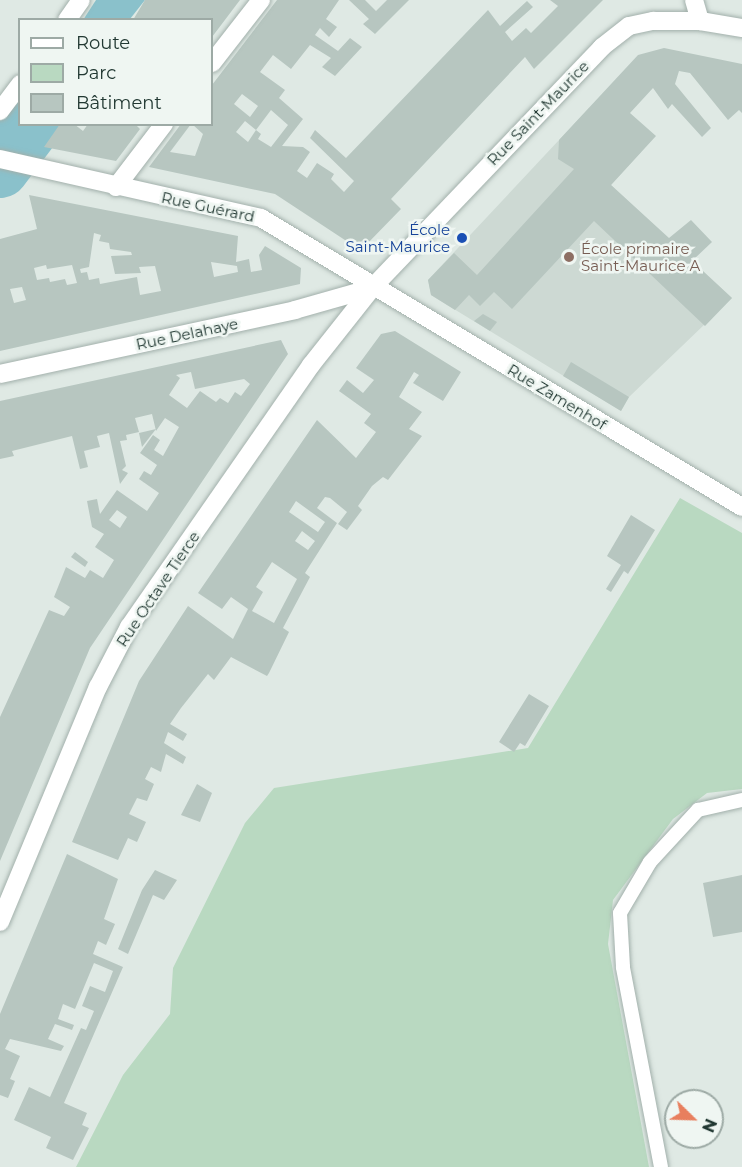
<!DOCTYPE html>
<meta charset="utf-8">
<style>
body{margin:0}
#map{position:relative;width:742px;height:1167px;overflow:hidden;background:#dfe9e4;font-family:Montserrat,sans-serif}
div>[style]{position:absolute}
.built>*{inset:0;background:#cdd9d3}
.green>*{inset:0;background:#b9d9c1}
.water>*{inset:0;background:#8ac1cb}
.river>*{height:58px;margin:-29px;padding:0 29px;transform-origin:29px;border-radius:29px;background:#8ac1cb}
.building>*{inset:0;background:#b7c6c0}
.roads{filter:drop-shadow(0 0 2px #a2b0ab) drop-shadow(0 0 2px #a2b0ab)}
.lane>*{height:14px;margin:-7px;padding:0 7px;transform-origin:7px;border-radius:7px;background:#fff}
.street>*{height:18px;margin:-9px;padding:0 9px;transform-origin:9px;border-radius:9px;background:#fff}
.secondary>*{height:18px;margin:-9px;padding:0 9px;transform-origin:9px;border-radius:9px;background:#fff}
.dots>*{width:16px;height:16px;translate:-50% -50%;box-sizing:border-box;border:3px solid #eff6f2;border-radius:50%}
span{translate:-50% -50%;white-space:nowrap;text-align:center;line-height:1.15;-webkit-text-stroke:5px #eff6f2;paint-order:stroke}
.street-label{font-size:15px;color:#213832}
.transit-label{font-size:15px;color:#164399}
.right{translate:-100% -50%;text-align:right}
.education-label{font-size:15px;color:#785e54}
.left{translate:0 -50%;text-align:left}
.legend{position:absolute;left:18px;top:18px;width:195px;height:108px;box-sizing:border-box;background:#eff6f2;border:2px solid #9daaa5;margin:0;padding:8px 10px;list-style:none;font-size:18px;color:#213832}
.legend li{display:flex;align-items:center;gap:12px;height:30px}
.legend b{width:30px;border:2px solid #9daaa5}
.north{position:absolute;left:664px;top:1089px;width:60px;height:60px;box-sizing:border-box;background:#eff6f2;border:2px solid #9daaa5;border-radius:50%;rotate:113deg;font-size:16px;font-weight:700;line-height:24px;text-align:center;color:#213832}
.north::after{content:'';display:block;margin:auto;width:21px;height:27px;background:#e87f5e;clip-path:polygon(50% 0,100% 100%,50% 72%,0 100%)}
</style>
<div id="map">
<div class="built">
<div style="clip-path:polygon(589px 108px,641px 152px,611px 185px,732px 298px,629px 397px,621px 411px,431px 295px,428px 280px)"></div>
</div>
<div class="green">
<div style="clip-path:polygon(680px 498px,742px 533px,742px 789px,707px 793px,673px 819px,613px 900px,608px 944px,649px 1167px,76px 1167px,123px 1075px,170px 1014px,173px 968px,245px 823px,274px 788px,528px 748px)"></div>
</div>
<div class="water">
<div style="clip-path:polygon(96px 0,145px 0,130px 19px,83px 20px)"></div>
<div style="clip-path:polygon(19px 116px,20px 124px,60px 125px,40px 153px,4px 140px)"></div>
</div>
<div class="river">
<div style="left:0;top:169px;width:56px;rotate:-52.9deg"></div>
</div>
<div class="building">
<div style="clip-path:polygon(145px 0,240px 0,212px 37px,212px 20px,133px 20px)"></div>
<div style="clip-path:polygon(evenodd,277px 0,339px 0,326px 19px,337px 27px,329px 37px,320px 28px,315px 35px,338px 51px,350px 38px,362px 47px,335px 76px,322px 67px,331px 58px,310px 45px,291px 69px,273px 55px,260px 72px,285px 90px,279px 98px,303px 119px,282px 146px,303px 147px,310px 152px,297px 171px,307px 178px,317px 163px,334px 174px,331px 179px,344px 192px,354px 181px,310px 138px,315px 130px,346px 158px,488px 10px,500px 26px,527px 1px,533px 7px,505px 32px,512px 41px,526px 28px,531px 33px,558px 6px,550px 0,603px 0,534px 69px,525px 57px,391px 199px,401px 209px,366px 245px,354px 246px,275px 194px,149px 167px,181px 124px,191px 124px,170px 152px,195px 156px,203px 134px,192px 124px,212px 124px,212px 85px,277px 0,242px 94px,258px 106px,250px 117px,234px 104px,242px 94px,277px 0,271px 110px,288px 125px,271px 147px,258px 139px,261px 134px,256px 130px,248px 142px,236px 132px,245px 121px,256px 130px,271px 110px)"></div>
<div style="clip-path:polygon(349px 0,365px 0,376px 11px,387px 0,409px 0,375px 34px,363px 24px,369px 19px)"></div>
<div style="clip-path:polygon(664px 48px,742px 64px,742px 113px,739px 110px,728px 120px,690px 73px,679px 71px,675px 84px,711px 128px,702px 137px,672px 104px,668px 109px,653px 88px,630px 113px,656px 136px,611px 185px,669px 238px,691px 220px,712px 242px,692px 261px,732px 298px,705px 326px,594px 221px,512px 309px,494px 292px,480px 306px,469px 295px,455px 310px,431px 295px,428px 280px,454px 253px,477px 275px,574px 169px,558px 159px,559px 140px,638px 55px)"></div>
<div style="clip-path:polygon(60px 124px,74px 124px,83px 131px,88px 124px,135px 124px,140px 129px,116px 161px,44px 147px)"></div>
<div style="clip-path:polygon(evenodd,29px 195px,238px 236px,236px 262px,249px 259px,251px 272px,262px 270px,259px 255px,265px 246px,301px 268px,300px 284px,0 351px,0 239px,37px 229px,29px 195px,94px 233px,101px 235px,99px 241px,109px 243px,110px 249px,131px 252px,132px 255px,111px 256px,115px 274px,141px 273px,139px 267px,155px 266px,161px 291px,140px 295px,137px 277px,100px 284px,99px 278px,89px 280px,87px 272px,81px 273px,80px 269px,89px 267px,94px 233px,29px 195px,211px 262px,237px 266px,238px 272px,214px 277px,211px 262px,29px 195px,46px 265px,47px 269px,72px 265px,77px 283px,67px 285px,65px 279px,50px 282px,49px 278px,37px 280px,34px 268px,46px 265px,29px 195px,22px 287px,26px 300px,14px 303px,10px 289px,22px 287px)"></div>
<div style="clip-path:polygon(483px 314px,497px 322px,490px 331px,474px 321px)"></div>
<div style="clip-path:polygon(evenodd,395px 331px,461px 372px,443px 401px,413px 383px,419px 375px,414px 372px,399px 397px,422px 412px,409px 429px,422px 436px,388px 480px,383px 477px,372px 486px,358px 506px,362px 510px,347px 530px,338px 524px,347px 512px,330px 498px,325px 497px,317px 508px,337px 523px,305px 573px,310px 577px,283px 628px,289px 632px,269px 673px,267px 676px,231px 657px,214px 680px,208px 674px,181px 708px,170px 724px,187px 734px,183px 741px,168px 732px,164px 743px,186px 757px,183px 764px,166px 754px,161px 772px,151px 767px,145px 779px,154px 784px,147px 801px,137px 798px,129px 814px,146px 822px,137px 842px,128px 838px,118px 860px,72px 842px,139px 681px,188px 606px,233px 639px,248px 609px,231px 597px,222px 609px,198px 593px,317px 420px,356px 458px,376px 432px,364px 423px,371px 414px,339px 391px,347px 380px,363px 393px,374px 380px,356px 368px,381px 334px,395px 331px,296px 501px,325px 522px,318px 532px,289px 512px,296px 501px,395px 331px,302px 531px,315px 541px,308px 550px,295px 541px,302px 531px,395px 331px,272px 562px,297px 579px,274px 623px,252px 611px,263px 592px,256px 587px,272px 562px)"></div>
<div style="clip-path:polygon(evenodd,281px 340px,288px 354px,90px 648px,0 861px,0 717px,49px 610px,64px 616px,70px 607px,54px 597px,66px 567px,85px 578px,90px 570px,103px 578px,114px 560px,95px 547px,104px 534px,92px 527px,87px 501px,97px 499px,100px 514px,117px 490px,147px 511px,159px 493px,139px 479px,144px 471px,151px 475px,157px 465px,140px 453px,153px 435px,160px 440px,154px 450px,163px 456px,179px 427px,165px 418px,156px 431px,152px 414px,135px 418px,139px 432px,126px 435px,127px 440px,120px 441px,126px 466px,122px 470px,128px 473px,120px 484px,109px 433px,97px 436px,100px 447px,84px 451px,88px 467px,80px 469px,72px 436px,12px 451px,14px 456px,0 459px,0 401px,281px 340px,191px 372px,195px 389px,244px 379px,250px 384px,241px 396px,235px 392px,228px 403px,220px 398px,216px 402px,200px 391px,187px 408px,169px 395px,180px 378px,176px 375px,191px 372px,281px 340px,117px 510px,127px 517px,120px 528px,109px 520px,117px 510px)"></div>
<div style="clip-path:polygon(571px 362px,629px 397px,621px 411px,563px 376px)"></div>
<div style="clip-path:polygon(156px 429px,142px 447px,139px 433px)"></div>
<div style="clip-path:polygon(631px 515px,655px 530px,628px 574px,624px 571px,611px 592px,606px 589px,621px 565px,607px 556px)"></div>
<div style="clip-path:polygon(75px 552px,88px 562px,85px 567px,71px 557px)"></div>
<div style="clip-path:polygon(529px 694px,549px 706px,525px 746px,520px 743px,514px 752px,499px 742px)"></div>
<div style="clip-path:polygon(197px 784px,212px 793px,200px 822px,181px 815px)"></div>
<div style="clip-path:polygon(67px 854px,118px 879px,104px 919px,115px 924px,106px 945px,98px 941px,93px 954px,123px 967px,64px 1103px,87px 1113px,82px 1125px,89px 1128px,73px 1160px,46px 1148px,51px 1137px,14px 1120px,29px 1087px,50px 1097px,81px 1028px,86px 1030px,94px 1011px,82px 1006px,90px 986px,105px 992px,113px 971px,94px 963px,75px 1009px,63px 1004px,58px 1019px,74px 1025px,72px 1030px,55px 1024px,48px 1039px,64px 1046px,61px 1051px,10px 1039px,5px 1049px,20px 1056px,10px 1079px,15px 1081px,8px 1098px,0 1095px,0 1014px)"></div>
<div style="clip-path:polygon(155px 870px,177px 880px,164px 900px,153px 895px,128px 954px,118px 949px,142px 890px)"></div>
<div style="clip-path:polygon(742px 875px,742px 932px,713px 937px,703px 883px)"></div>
</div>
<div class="roads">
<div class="lane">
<div style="left:661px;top:1167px;width:204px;rotate:-100.8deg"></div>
<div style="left:623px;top:967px;width:54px;rotate:-93.2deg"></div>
<div style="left:620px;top:913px;width:59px;rotate:-59.5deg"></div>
<div style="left:650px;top:862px;width:71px;rotate:-47.3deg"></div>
<div style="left:698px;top:810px;width:45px;rotate:-12.8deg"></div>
</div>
<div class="street">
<div style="left:694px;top:0;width:22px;rotate:74deg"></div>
<div style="left:67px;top:20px;width:24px;rotate:-55deg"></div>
<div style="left:212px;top:63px;width:80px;rotate:-52.1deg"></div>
<div style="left:0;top:111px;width:34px;rotate:-53deg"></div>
<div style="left:0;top:159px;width:268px;rotate:12.7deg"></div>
<div style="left:261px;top:218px;width:561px;rotate:31deg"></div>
<div style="left:116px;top:187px;width:79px;rotate:-52.7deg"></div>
<div style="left:0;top:374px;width:302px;rotate:-12.2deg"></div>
<div style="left:295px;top:310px;width:80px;rotate:-15.9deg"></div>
</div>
<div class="secondary">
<div style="left:0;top:922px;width:255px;rotate:-67.4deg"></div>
<div style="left:98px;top:687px;width:68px;rotate:-62.7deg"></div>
<div style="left:129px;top:627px;width:319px;rotate:-55.2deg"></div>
<div style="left:311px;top:365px;width:98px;rotate:-51.6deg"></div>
<div style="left:372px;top:288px;width:333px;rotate:-46.3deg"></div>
<div style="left:602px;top:47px;width:34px;rotate:-38deg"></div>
<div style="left:629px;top:26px;width:25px;rotate:-12deg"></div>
<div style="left:653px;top:21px;width:47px"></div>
<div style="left:700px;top:21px;width:43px;rotate:9.5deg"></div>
</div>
</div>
<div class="dots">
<div style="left:462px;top:238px;background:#1a4fb4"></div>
<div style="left:569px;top:257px;background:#8d6e63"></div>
</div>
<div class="street-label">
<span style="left:538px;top:113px;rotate:-46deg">Rue Saint-Maurice</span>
<span style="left:208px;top:207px;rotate:12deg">Rue Guérard</span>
<span style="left:187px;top:334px;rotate:-12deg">Rue Delahaye</span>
<span style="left:557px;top:397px;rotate:31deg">Rue Zamenhof</span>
<span style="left:158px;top:589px;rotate:-56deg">Rue Octave Tierce</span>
</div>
<div class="transit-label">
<span class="right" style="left:450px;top:238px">École<br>Saint-Maurice</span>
</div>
<div class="education-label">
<span class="left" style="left:581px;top:257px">École primaire<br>Saint-Maurice A</span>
</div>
<ul class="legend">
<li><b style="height:8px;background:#fff"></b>Route</li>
<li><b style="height:16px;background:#b9d9c1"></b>Parc</li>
<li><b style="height:16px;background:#b7c6c0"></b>Bâtiment</li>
</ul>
<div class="north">N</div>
</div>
